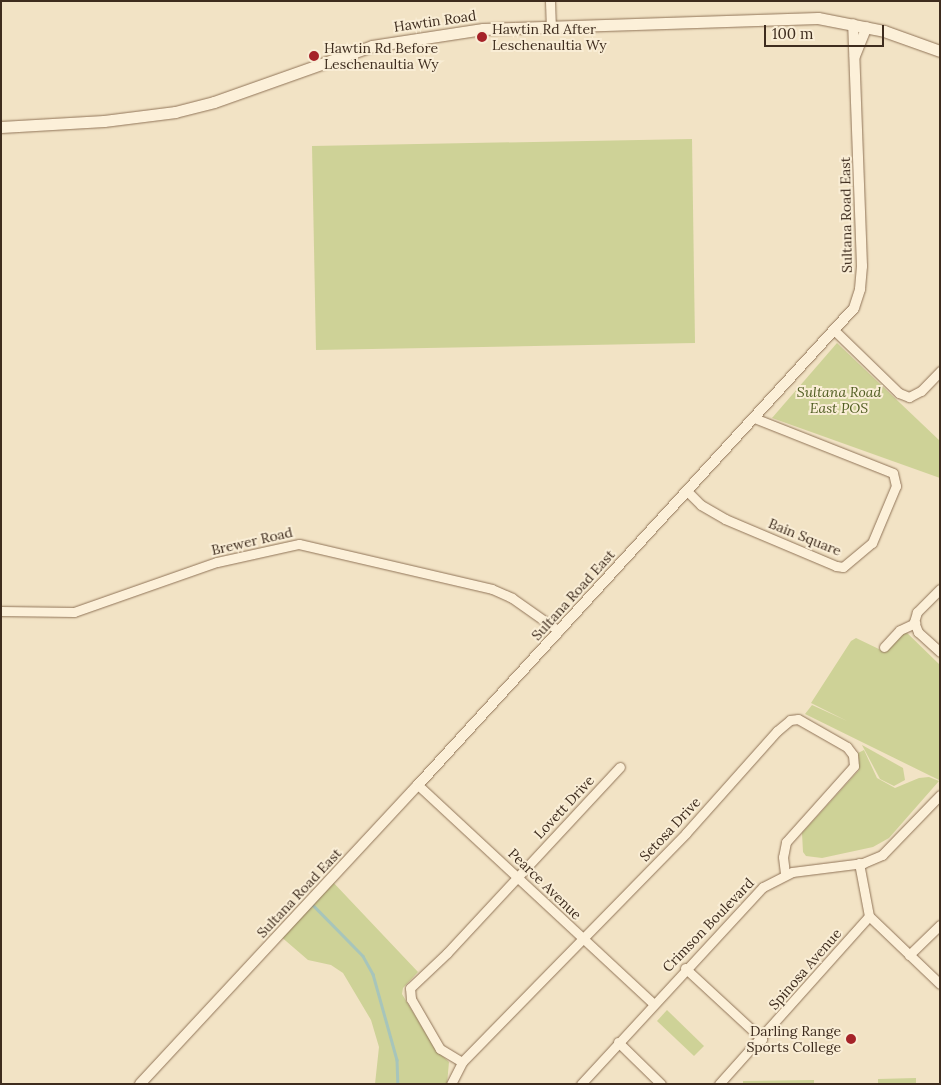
<!DOCTYPE html>
<style>
body{margin:0}
#map{position:relative;width:941px;height:1085px;overflow:hidden;background:#f2e3c5;font-family:Lora,serif}
div>[style]{position:absolute}
.green>*{inset:0;background:#ced297}
.stream>*{height:2.5px;margin:-1.25px;padding:0 1.25px;transform-origin:1.25px;border-radius:1.25px;background:#a7c5bb}
.roads{filter:drop-shadow(0 0 1px #907458) drop-shadow(0 0 1px #907458)}
.minor>*{height:9px;margin:-4.5px;padding:0 4.5px;transform-origin:4.5px;border-radius:4.5px;background:#fcf0d9}
.tertiary>*{height:10px;margin:-5px;padding:0 5px;transform-origin:5px;border-radius:5px;background:#fcf0d9}
.secondary>*{height:11px;margin:-5.5px;padding:0 5.5px;transform-origin:5.5px;border-radius:5.5px;background:#fcf0d9}
.dots>*{width:14px;height:14px;translate:-50% -50%;box-sizing:border-box;border:2px solid #f9edd5;border-radius:50%}
span{translate:-50% -50%;white-space:nowrap;text-align:center;line-height:1.15;-webkit-text-stroke:4px #f9edd5;paint-order:stroke}
.street-label{font-size:14px;color:#3e2c1e}
.poi-label{font-size:14px;color:#3e2c1e}
.left{translate:0 -50%;text-align:left}
.right{translate:-100% -50%;text-align:right}
.park-label{font-size:14px;color:#505d22;font-style:italic}
.frame{position:absolute;inset:0;border:2px solid #3e2c1e;pointer-events:none}
.scale{position:absolute;left:764px;top:25px;width:120px;height:22px;box-sizing:border-box;border:2px solid #3e2c1e;border-top:0;padding-left:6px;font-size:15px;line-height:18px;white-space:nowrap;color:#3e2c1e;-webkit-text-stroke:4px #f9edd5;paint-order:stroke}
</style>
<div id="map">
<div class="green">
<div style="clip-path:polygon(692px 139px,695px 343px,316px 350px,312px 146px)"></div>
<div style="clip-path:polygon(837px 343px,940px 441px,940px 478px,772px 418px)"></div>
<div style="clip-path:polygon(902px 628px,940px 665px,939px 780px,805px 714px,812px 705px,847px 721px,811px 703px,851px 641px,856px 638px,883px 651px)"></div>
<div style="clip-path:polygon(862px 745px,903px 768px,905px 780px,894px 786px,880px 779px)"></div>
<div style="clip-path:polygon(864px 750px,877px 778px,895px 788px,919px 778px,929px 777px,939px 781px,889px 838px,873px 847px,822px 858px,806px 856px,803px 852px,802px 833px,859px 770px,858px 753px)"></div>
<div style="clip-path:polygon(330px 879px,418px 972px,403px 988px,402px 994px,435px 1049px,449px 1062px,447px 1084px,375px 1084px,379px 1047px,371px 1020px,343px 973px,331px 965px,308px 960px,279px 935px)"></div>
<div style="clip-path:polygon(667px 1010px,704px 1046px,694px 1056px,657px 1021px)"></div>
<div style="clip-path:polygon(916px 1078px,916px 1084px,878px 1084px,878px 1079px)"></div>
<div style="clip-path:polygon(814px 1080px,814px 1084px,743px 1084px,743px 1081px)"></div>
</div>
<div class="stream">
<div style="left:311px;top:903px;width:74px;rotate:45.5deg"></div>
<div style="left:363px;top:956px;width:21px;rotate:61deg"></div>
<div style="left:373px;top:974px;width:89px;rotate:74.4deg"></div>
<div style="left:397px;top:1060px;width:24px;rotate:88deg"></div>
</div>
<div class="roads">
<div class="minor">
<div style="left:550px;top:1px;width:24px;rotate:88deg"></div>
<div style="left:835px;top:331px;width:89px;rotate:44.1deg"></div>
<div style="left:899px;top:393px;width:11px;rotate:22deg"></div>
<div style="left:909px;top:397px;width:13px;rotate:-27deg"></div>
<div style="left:921px;top:391px;width:28px;rotate:-46deg"></div>
<div style="left:686px;top:490px;width:21px;rotate:45deg"></div>
<div style="left:701px;top:505px;width:28px;rotate:30deg"></div>
<div style="left:725px;top:519px;width:121px;rotate:22.9deg"></div>
<div style="left:836px;top:566px;width:7px;rotate:8deg"></div>
<div style="left:843px;top:567px;width:38px;rotate:-40deg"></div>
<div style="left:872px;top:543px;width:62px;rotate:-67.2deg"></div>
<div style="left:896px;top:486px;width:13px;rotate:-103deg"></div>
<div style="left:893px;top:473px;width:149px;rotate:-158.4deg"></div>
<div style="left:940px;top:589px;width:33px;rotate:135deg"></div>
<div style="left:917px;top:612px;width:10px;rotate:107deg"></div>
<div style="left:914px;top:622px;width:11px;rotate:68deg"></div>
<div style="left:918px;top:632px;width:30px;rotate:42deg"></div>
<div style="left:1px;top:611px;width:73px;rotate:0.8deg"></div>
<div style="left:74px;top:612px;width:151px;rotate:-19.3deg"></div>
<div style="left:217px;top:562px;width:84px;rotate:-12.4deg"></div>
<div style="left:299px;top:544px;width:198px;rotate:13.1deg"></div>
<div style="left:492px;top:589px;width:22px;rotate:24deg"></div>
<div style="left:512px;top:598px;width:57px;rotate:35.1deg"></div>
<div style="left:884px;top:647px;width:23px;rotate:-47deg"></div>
<div style="left:900px;top:630px;width:17px;rotate:-25deg"></div>
<div style="left:418px;top:785px;width:321px;rotate:42.9deg"></div>
<div style="left:859px;top:863px;width:54px;rotate:79.3deg"></div>
<div style="left:869px;top:916px;width:98px;rotate:43.8deg"></div>
<div style="left:909px;top:955px;width:43px;rotate:-44.1deg"></div>
<div style="left:685px;top:968px;width:105px;rotate:42.7deg"></div>
<div style="left:618px;top:1042px;width:60px;rotate:44.3deg"></div>
<div style="left:462px;top:1062px;width:26px;rotate:-149deg"></div>
<div style="left:440px;top:1049px;width:58px;rotate:-120.1deg"></div>
<div style="left:411px;top:999px;width:11px;rotate:-95deg"></div>
<div style="left:410px;top:988px;width:51px;rotate:-43.4deg"></div>
<div style="left:447px;top:953px;width:254px;rotate:-47.1deg"></div>
<div style="left:451px;top:1084px;width:25px;rotate:-63deg"></div>
<div style="left:462px;top:1062px;width:320px;rotate:-45.6deg"></div>
<div style="left:686px;top:833px;width:137px;rotate:-48.3deg"></div>
<div style="left:777px;top:731px;width:17px;rotate:-40deg"></div>
<div style="left:790px;top:720px;width:8px;rotate:-7deg"></div>
<div style="left:798px;top:719px;width:56px;rotate:29.7deg"></div>
<div style="left:847px;top:747px;width:10px;rotate:53deg"></div>
<div style="left:853px;top:755px;width:11px;rotate:85deg"></div>
<div style="left:854px;top:766px;width:102px;rotate:131.8deg"></div>
<div style="left:786px;top:842px;width:15px;rotate:101deg"></div>
<div style="left:783px;top:857px;width:17px;rotate:83deg"></div>
<div style="left:581px;top:1084px;width:268px;rotate:-47.3deg"></div>
<div style="left:763px;top:887px;width:33px;rotate:-27deg"></div>
<div style="left:792px;top:872px;width:72px;rotate:-7.2deg"></div>
<div style="left:863px;top:863px;width:21px;rotate:-23deg"></div>
<div style="left:882px;top:855px;width:83px;rotate:-46deg"></div>
<div style="left:719px;top:1084px;width:225px;rotate:-48.2deg"></div>
</div>
<div class="tertiary">
<div style="left:855px;top:56px;width:31px;rotate:-68deg"></div>
<div style="left:140px;top:1084px;width:408px;rotate:-47.1deg"></div>
<div style="left:418px;top:785px;width:646px;rotate:-47.57deg"></div>
<div style="left:854px;top:308px;width:20px;rotate:-72deg"></div>
<div style="left:860px;top:289px;width:23px;rotate:-85deg"></div>
<div style="left:862px;top:266px;width:242px;rotate:-92.1deg"></div>
</div>
<div class="secondary">
<div style="left:1px;top:127px;width:103px;rotate:-3.3deg"></div>
<div style="left:104px;top:121px;width:72px;rotate:-7.2deg"></div>
<div style="left:175px;top:112px;width:40px;rotate:-14.4deg"></div>
<div style="left:214px;top:102px;width:168px;rotate:-19.5deg"></div>
<div style="left:372px;top:46px;width:112px;rotate:-8.7deg"></div>
<div style="left:483px;top:29px;width:335px;rotate:-1.9deg"></div>
<div style="left:818px;top:18px;width:67px;rotate:11.1deg"></div>
<div style="left:884px;top:31px;width:59px;rotate:19.7deg"></div>
</div>
</div>
<div class="dots">
<div style="left:482px;top:37px;background:#a52228"></div>
<div style="left:314px;top:56px;background:#a52228"></div>
<div style="left:851px;top:1039px;background:#a52228"></div>
</div>
<div class="street-label">
<span style="left:435px;top:21px;rotate:-8deg">Hawtin Road</span>
<span style="left:846px;top:215px;rotate:-91deg">Sultana Road East</span>
<span style="left:805px;top:537px;rotate:22deg">Bain Square</span>
<span style="left:252px;top:541px;rotate:-13deg">Brewer Road</span>
<span style="left:573px;top:595px;rotate:-48deg">Sultana Road East</span>
<span style="left:564px;top:807px;rotate:-47deg">Lovett Drive</span>
<span style="left:670px;top:829px;rotate:-47deg">Setosa Drive</span>
<span style="left:545px;top:884px;rotate:44deg">Pearce Avenue</span>
<span style="left:299px;top:893px;rotate:-47deg">Sultana Road East</span>
<span style="left:708px;top:925px;rotate:-46deg">Crimson Boulevard</span>
<span style="left:805px;top:969px;rotate:-49deg">Spinosa Avenue</span>
</div>
<div class="poi-label">
<span class="left" style="left:492px;top:37px">Hawtin Rd After<br>Leschenaultia Wy</span>
<span class="left" style="left:324px;top:56px">Hawtin Rd Before<br>Leschenaultia Wy</span>
<span class="right" style="left:841px;top:1039px">Darling Range<br>Sports College</span>
</div>
<div class="park-label">
<span style="left:839px;top:400px">Sultana Road<br>East POS</span>
</div>
<div class="frame"></div>
<div class="scale">100 m</div>
</div>
